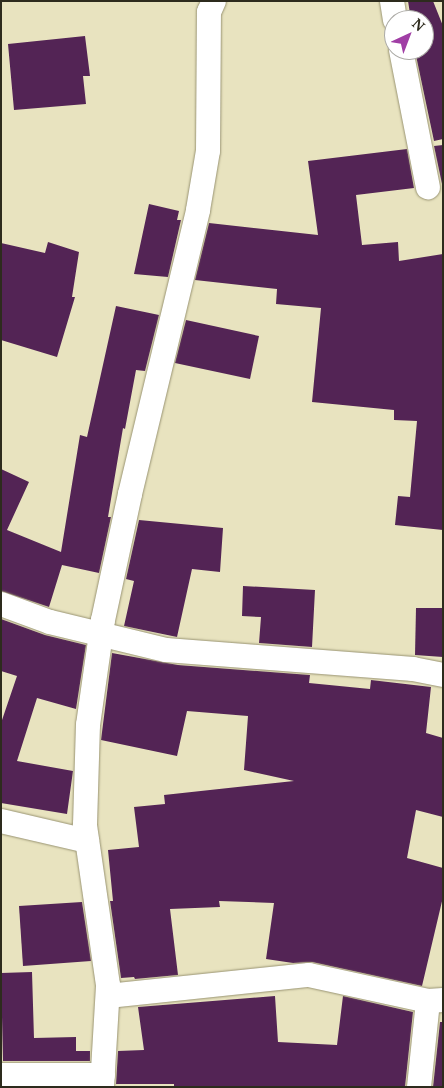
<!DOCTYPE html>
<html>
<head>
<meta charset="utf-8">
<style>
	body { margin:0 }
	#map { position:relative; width:444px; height:1088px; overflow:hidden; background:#e8e3bf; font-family:"Noto Serif",serif }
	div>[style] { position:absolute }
	.building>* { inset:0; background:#532455 }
	.roads { filter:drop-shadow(0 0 1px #999473) drop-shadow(0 0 1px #999473) }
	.minor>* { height:24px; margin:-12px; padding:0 12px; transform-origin:12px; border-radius:12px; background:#fff }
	span { translate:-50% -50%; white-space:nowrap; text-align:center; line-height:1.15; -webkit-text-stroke:5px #fff; paint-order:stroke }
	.frame { position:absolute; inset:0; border:2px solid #2d2b1d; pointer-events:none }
	.north { position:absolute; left:384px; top:10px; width:50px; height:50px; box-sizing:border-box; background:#fff; border:1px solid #abaaa5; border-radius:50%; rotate:43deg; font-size:14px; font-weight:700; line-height:20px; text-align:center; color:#2d2b1d }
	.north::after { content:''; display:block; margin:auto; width:18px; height:22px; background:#a03ea5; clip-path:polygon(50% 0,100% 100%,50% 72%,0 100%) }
</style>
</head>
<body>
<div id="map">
	<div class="building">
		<i style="clip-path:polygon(408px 1px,433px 1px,443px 26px,443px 139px,434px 141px,415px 51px,424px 50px,424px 20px,411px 20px)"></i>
		<i style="clip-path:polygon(85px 36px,90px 76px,83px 76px,86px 104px,14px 110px,8px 44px)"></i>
		<i style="clip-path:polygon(443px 145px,443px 184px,442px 184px,434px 146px)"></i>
		<i style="clip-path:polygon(407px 149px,414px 188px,356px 195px,362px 245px,398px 242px,399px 261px,443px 254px,443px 530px,395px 525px,398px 496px,410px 497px,417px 421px,394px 420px,394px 410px,312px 402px,321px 308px,276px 304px,277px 289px,195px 280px,209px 223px,318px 235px,308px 161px)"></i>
		<i style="clip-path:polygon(149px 204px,179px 211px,177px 220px,181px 220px,168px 277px,134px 274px)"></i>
		<i style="clip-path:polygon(48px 242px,79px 252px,72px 297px,75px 297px,57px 357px,1px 340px,1px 243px,45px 253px)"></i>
		<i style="clip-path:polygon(116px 306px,159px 315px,145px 371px,136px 370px,125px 429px,123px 428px,108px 517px,111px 517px,99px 573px,62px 565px,49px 607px,1px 591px,1px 469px,29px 482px,7px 530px,61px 552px,80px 435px,87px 437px)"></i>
		<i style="clip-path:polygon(186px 320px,259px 336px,250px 379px,175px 363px)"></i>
		<i style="clip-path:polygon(139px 520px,223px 528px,220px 572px,192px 569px,177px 637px,124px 626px,134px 581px,126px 579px)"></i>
		<i style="clip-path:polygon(243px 586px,315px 590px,312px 647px,259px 643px,261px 617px,242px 616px)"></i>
		<i style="clip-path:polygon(416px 608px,443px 608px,443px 657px,415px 655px)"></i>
		<i style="clip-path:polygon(1px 619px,45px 635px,86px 645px,76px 709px,37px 698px,17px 761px,73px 771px,67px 814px,1px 803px,1px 723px,17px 676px,1px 671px)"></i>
		<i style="clip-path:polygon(112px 653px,178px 665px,310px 675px,309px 683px,370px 689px,371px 680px,431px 687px,426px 733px,443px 738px,443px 817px,416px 810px,407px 858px,443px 868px,443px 897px,422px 986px,312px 962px,293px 963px,266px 959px,274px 903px,219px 901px,220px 907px,170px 909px,178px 975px,135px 979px,134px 977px,121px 978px,110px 901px,113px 901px,108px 850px,139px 847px,134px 807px,165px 804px,164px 795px,294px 781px,244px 770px,248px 716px,187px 711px,177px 756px,101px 740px)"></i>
		<i style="clip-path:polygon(82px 902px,91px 961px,23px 966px,19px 906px)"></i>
		<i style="clip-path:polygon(32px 972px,34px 1038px,76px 1037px,76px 1051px,90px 1051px,90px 1061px,3px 1061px,1px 973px)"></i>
		<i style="clip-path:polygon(275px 996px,278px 1042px,337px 1045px,343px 996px,413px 1012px,405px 1087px,174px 1087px,174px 1084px,116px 1084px,118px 1051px,144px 1050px,138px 1007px)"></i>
		<i style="clip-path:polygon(440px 1022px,443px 1022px,443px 1087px,433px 1087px)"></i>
	</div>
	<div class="roads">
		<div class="minor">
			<i style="left:392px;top:1px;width:19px;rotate:81deg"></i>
			<i style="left:401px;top:50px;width:140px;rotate:78.9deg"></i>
			<i style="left:1px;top:604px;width:52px;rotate:20.2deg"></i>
			<i style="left:50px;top:622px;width:119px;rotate:13.6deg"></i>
			<i style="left:166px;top:650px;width:248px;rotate:4.4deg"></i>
			<i style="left:413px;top:669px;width:31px;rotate:11deg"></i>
			<i style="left:1px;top:821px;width:88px;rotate:13.1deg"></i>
			<i style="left:108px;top:996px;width:202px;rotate:-6deg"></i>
			<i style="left:309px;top:975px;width:122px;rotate:12.3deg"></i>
			<i style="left:428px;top:1001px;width:15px;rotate:-4deg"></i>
			<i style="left:1px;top:1075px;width:102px"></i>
			<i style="left:102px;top:1087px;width:102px;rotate:-86.6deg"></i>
			<i style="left:108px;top:985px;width:162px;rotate:-98.2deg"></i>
			<i style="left:85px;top:825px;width:100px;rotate:-88.3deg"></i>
			<i style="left:88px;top:725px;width:106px;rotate:-81.9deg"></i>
			<i style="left:103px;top:620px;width:129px;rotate:-77.9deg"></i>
			<i style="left:130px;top:494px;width:292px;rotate:-76.5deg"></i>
			<i style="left:198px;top:210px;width:60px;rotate:-80.4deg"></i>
			<i style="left:208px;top:151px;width:139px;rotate:-89.6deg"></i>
			<i style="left:209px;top:12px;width:12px;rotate:-66deg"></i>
			<i style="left:419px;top:1087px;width:86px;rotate:-84deg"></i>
		</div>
	</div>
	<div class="frame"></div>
	<div class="north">N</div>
</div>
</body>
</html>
